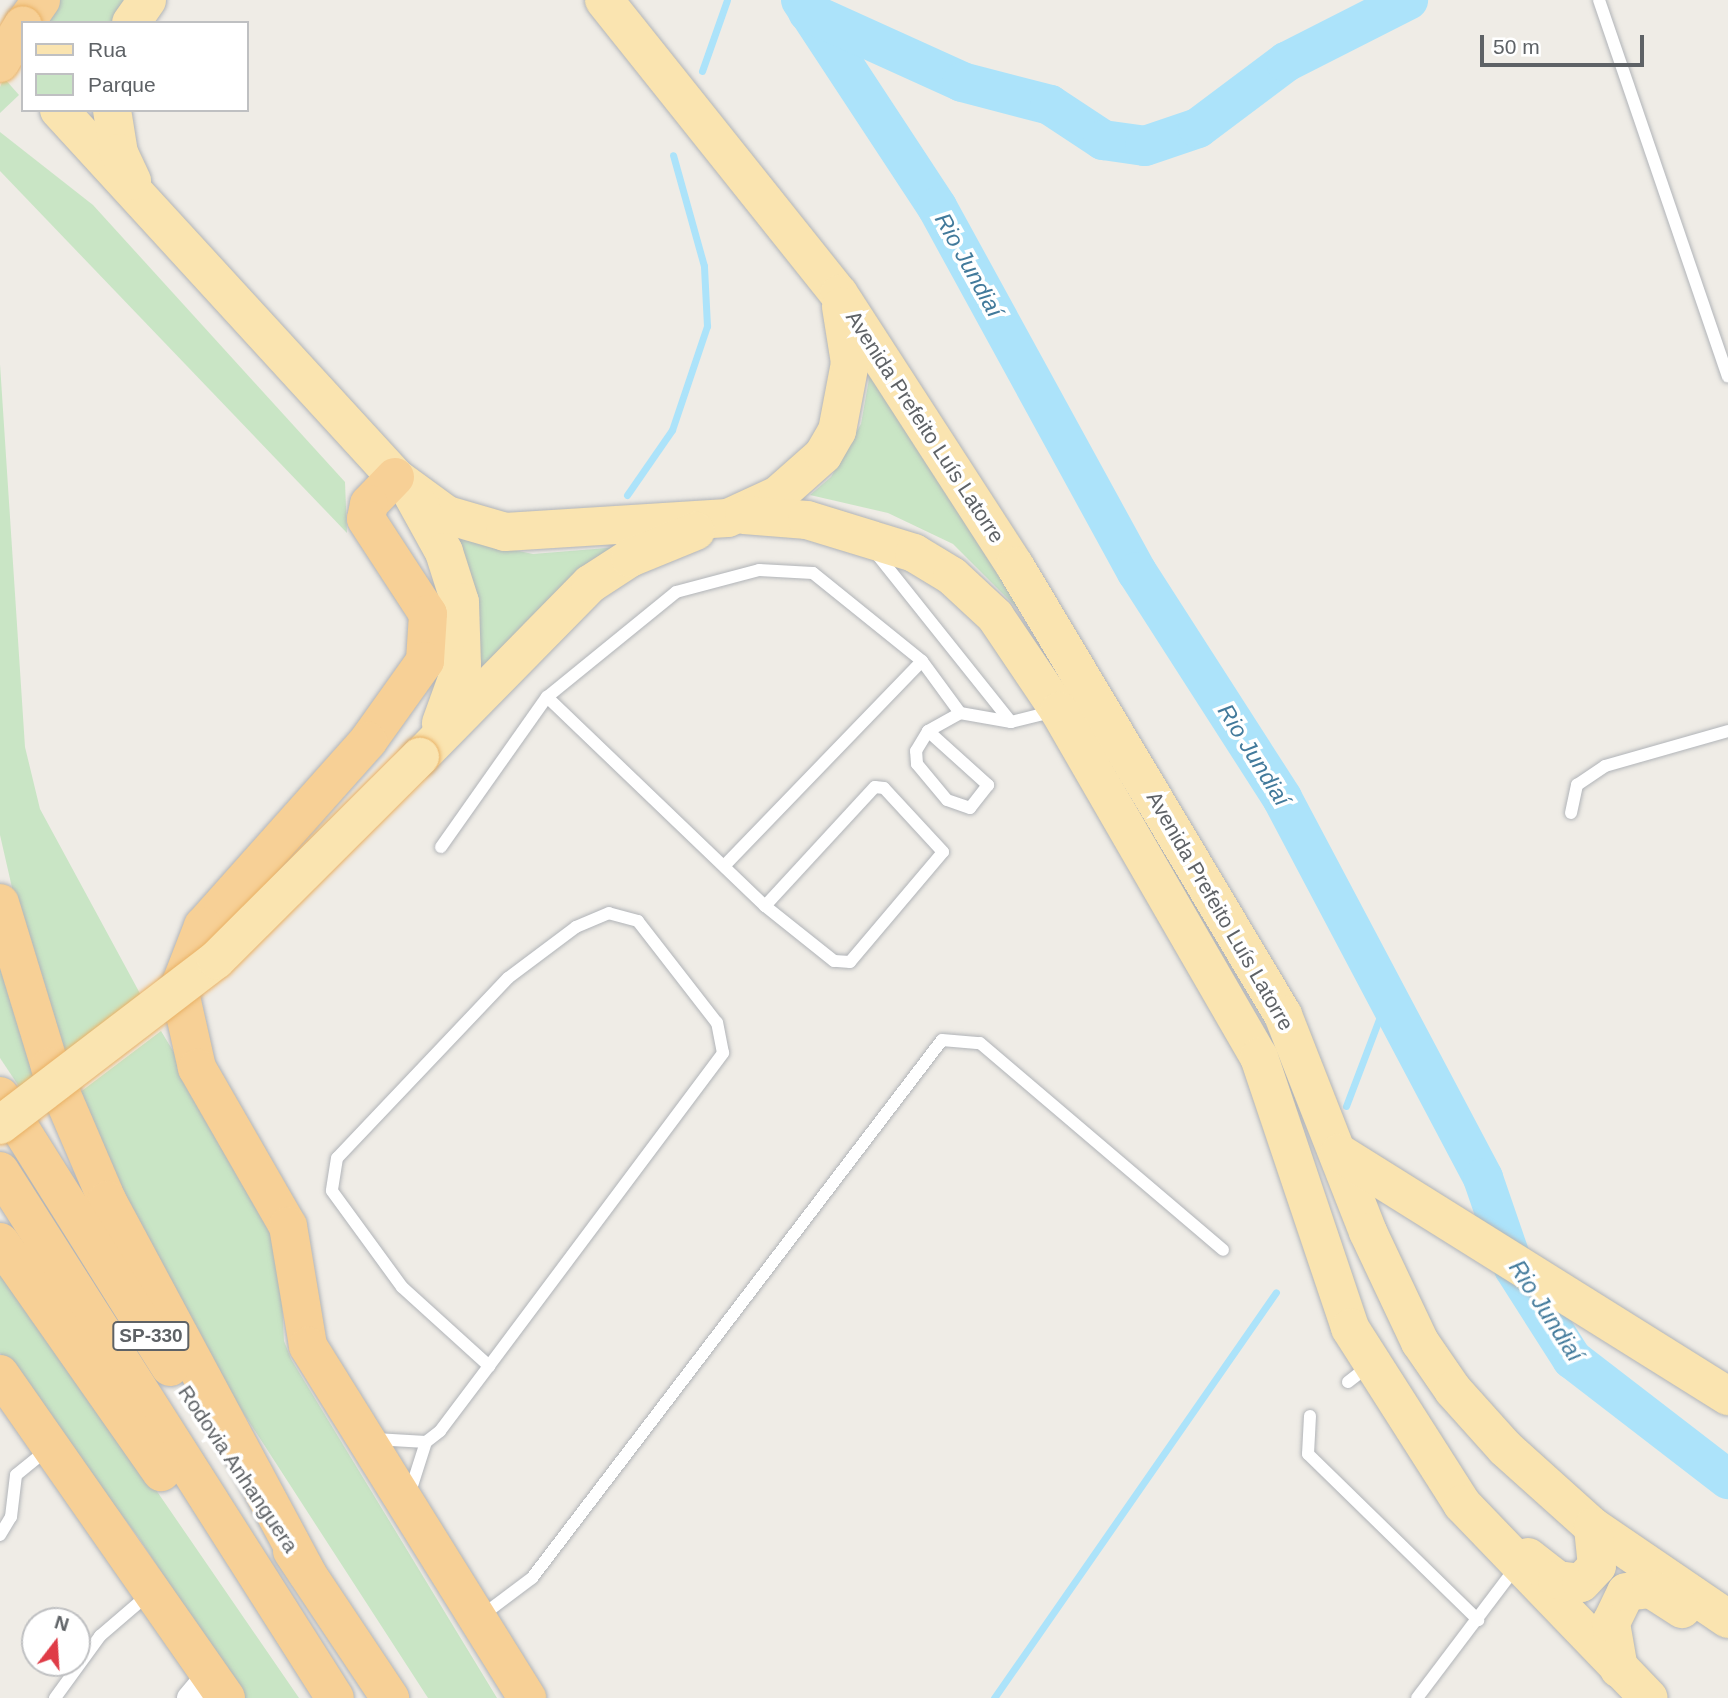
<!DOCTYPE html>
<html>
<head>
<meta charset="utf-8">
<style>
	body { margin:0 }
	#map { position:relative; width:1728px; height:1698px; overflow:hidden; background:#efece6; font-family:Arial,sans-serif }
	div>[style] { position:absolute }
	.green>* { inset:0; background:#c9e5c5 }
	.stream>* { height:7px; margin:-3.5px; padding:0 3.5px; transform-origin:3.5px; border-radius:3.5px; background:#ace3fa }
	.river>* { height:40px; margin:-20px; padding:0 20px; transform-origin:20px; border-radius:20px; background:#ace3fa }
	.roads { filter:drop-shadow(0 0 2px #b1b4b8) drop-shadow(0 0 2px #b1b4b8) }
	.lane>* { height:12px; margin:-6px; padding:0 6px; transform-origin:6px; border-radius:6px; background:#fff }
	.street>* { height:24px; margin:-12px; padding:0 12px; transform-origin:12px; border-radius:12px; background:#fff }
	.primary>* { height:38px; margin:-19px; padding:0 19px; transform-origin:19px; border-radius:19px; background:#fae4b0 }
	.highway>* { height:38px; margin:-19px; padding:0 19px; transform-origin:19px; border-radius:19px; background:#f7d096 }
	.bridges { filter:drop-shadow(0 0 2px #e9b165) drop-shadow(0 0 2px #e9b165) }
	.primary-bridge>* { height:38px; margin:-19px; padding:0 19px; transform-origin:19px; border-radius:19px; background:#fae4b0 }
	.highway-bridge>* { height:38px; margin:-19px; padding:0 19px; transform-origin:19px; border-radius:19px; background:#f7d096 }
	span { translate:-50% -50%; white-space:nowrap; text-align:center; line-height:1.15; -webkit-text-stroke:7px #fff; paint-order:stroke }
	.shield-label span { padding:2px 5px; background:#fff; border:2px solid; border-radius:5px; -webkit-text-stroke-width:0 }
	.shield-label { font-size:19px; color:#5e6266; font-weight:700 }
	.street-label { font-size:21px; color:#5e6266 }
	.water-label { font-size:23px; color:#427a9b; font-style:italic }
	.legend { position:absolute; left:21px; top:21px; width:228px; height:91px; box-sizing:border-box; background:#fff; border:2px solid #bfc0c2; margin:0; padding:9px 12px; list-style:none; font-size:21px; color:#5e6266 }
	.legend li { display:flex; align-items:center; gap:14px; height:35px }
	.legend b { width:35px; border:2px solid #bfc0c2 }
	.north { position:absolute; left:21px; top:1607px; width:70px; height:70px; box-sizing:border-box; background:#fff; border:2px solid #bfc0c2; border-radius:50%; rotate:17deg; font-size:19px; font-weight:700; line-height:28px; text-align:center; color:#5e6266 }
	.north::after { content:''; display:block; margin:auto; width:24px; height:32px; background:#df3c47; clip-path:polygon(50% 0,100% 100%,50% 72%,0 100%) }
	.scale { position:absolute; left:1480px; top:35px; width:164px; height:32px; box-sizing:border-box; border:4px solid #5e6266; border-top:0; padding-left:9px; font-size:21px; line-height:24px; white-space:nowrap; color:#5e6266; -webkit-text-stroke:5px #fff; paint-order:stroke }
</style>
</head>
<body>
<div id="map">
	<div class="green">
		<i style="clip-path:polygon(52px 0,130px 0,118px 23px,36px 23px)"></i>
		<i style="clip-path:polygon(4px 78px,19px 95px,0 113px,0 87px)"></i>
		<i style="clip-path:polygon(0 132px,93px 205px,345px 482px,347px 533px,0 171px)"></i>
		<i style="clip-path:polygon(872px 362px,1035px 626px,953px 544px,888px 513px,810px 495px,831px 477px,861px 424px)"></i>
		<i style="clip-path:polygon(0 364px,25px 747px,40px 809px,143px 999px,62px 1057px,21px 927px,0 835px)"></i>
		<i style="clip-path:polygon(455px 538px,533px 554px,619px 547px,465px 700px)"></i>
		<i style="clip-path:polygon(0 956px,38px 1074px,20px 1088px,0 1058px)"></i>
		<i style="clip-path:polygon(161px 1031px,264px 1201px,279px 1241px,284px 1341px,291px 1359px,497px 1698px,428px 1698px,235px 1400px,135px 1225px,79px 1093px)"></i>
		<i style="clip-path:polygon(0 1264px,88px 1391px,299px 1698px,244px 1698px,139px 1538px,0 1353px)"></i>
	</div>
	<div class="stream">
		<i style="left:702px;top:71px;width:75px;rotate:-70.6deg"></i>
		<i style="left:627px;top:495px;width:79px;rotate:-55.3deg"></i>
		<i style="left:672px;top:430px;width:110px;rotate:-71.4deg"></i>
		<i style="left:707px;top:326px;width:60px;rotate:-92.9deg"></i>
		<i style="left:704px;top:266px;width:115px;rotate:-105.6deg"></i>
		<i style="left:1346px;top:1106px;width:121px;rotate:-69.2deg"></i>
		<i style="left:994px;top:1698px;width:494px;rotate:-55.2deg"></i>
	</div>
	<div class="river">
		<i style="left:801px;top:0;width:248px;rotate:56.7deg"></i>
		<i style="left:937px;top:207px;width:416px;rotate:61.3deg"></i>
		<i style="left:1137px;top:572px;width:269px;rotate:57.3deg"></i>
		<i style="left:1282px;top:798px;width:430px;rotate:62.1deg"></i>
		<i style="left:1483px;top:1178px;width:95px;rotate:71deg"></i>
		<i style="left:1514px;top:1268px;width:108px;rotate:57.5deg"></i>
		<i style="left:1572px;top:1359px;width:197px;rotate:37.6deg"></i>
		<i style="left:808px;top:12px;width:169px;rotate:24.4deg"></i>
		<i style="left:962px;top:82px;width:91px;rotate:14.6deg"></i>
		<i style="left:1050px;top:105px;width:64px;rotate:33.4deg"></i>
		<i style="left:1103px;top:140px;width:42px;rotate:8.1deg"></i>
		<i style="left:1145px;top:146px;width:56px;rotate:-18.8deg"></i>
		<i style="left:1198px;top:128px;width:110px;rotate:-36.9deg"></i>
		<i style="left:1286px;top:62px;width:137px;rotate:-26.9deg"></i>
	</div>
	<div class="roads">
		<div class="lane">
			<i style="left:1599px;top:0;width:398px;rotate:71.1deg"></i>
			<i style="left:876px;top:553px;width:216px;rotate:51.4deg"></i>
			<i style="left:928px;top:731px;width:81px;rotate:42deg"></i>
			<i style="left:988px;top:785px;width:29px;rotate:128deg"></i>
			<i style="left:970px;top:808px;width:24px;rotate:-161deg"></i>
			<i style="left:947px;top:800px;width:47px;rotate:-129.8deg"></i>
			<i style="left:917px;top:764px;width:13px;rotate:-94deg"></i>
			<i style="left:916px;top:751px;width:23px;rotate:-59deg"></i>
			<i style="left:928px;top:731px;width:37px;rotate:-29deg"></i>
			<i style="left:1571px;top:813px;width:29px;rotate:-78deg"></i>
			<i style="left:1577px;top:785px;width:34px;rotate:-34deg"></i>
			<i style="left:1605px;top:766px;width:128px;rotate:-15.9deg"></i>
			<i style="left:441px;top:847px;width:184px;rotate:-54.8deg"></i>
			<i style="left:726px;top:864px;width:282px;rotate:-46deg"></i>
			<i style="left:765px;top:906px;width:162px;rotate:-47.3deg"></i>
			<i style="left:875px;top:787px;width:9px;rotate:6deg"></i>
			<i style="left:884px;top:788px;width:87px;rotate:47.3deg"></i>
			<i style="left:943px;top:852px;width:144px;rotate:130.2deg"></i>
			<i style="left:850px;top:962px;width:16px;rotate:-176deg"></i>
			<i style="left:834px;top:961px;width:88px;rotate:-141.4deg"></i>
			<i style="left:765px;top:906px;width:302px;rotate:-136.2deg"></i>
			<i style="left:547px;top:697px;width:166px;rotate:-39.1deg"></i>
			<i style="left:676px;top:592px;width:86px;rotate:-14.8deg"></i>
			<i style="left:759px;top:570px;width:54px;rotate:3.2deg"></i>
			<i style="left:813px;top:573px;width:140px;rotate:38.9deg"></i>
			<i style="left:922px;top:661px;width:64px;rotate:53.8deg"></i>
			<i style="left:960px;top:713px;width:52px;rotate:10deg"></i>
			<i style="left:1011px;top:722px;width:45px;rotate:-14deg"></i>
			<i style="left:1348px;top:1382px;width:28px;rotate:-38deg"></i>
			<i style="left:1310px;top:1416px;width:38px;rotate:93deg"></i>
			<i style="left:1308px;top:1454px;width:238px;rotate:44.3deg"></i>
			<i style="left:375px;top:1439px;width:51px;rotate:3.4deg"></i>
			<i style="left:410px;top:1492px;width:52px;rotate:-72.3deg"></i>
			<i style="left:426px;top:1442px;width:18px;rotate:-38deg"></i>
			<i style="left:440px;top:1431px;width:81px;rotate:-53deg"></i>
			<i style="left:489px;top:1366px;width:391px;rotate:-53.2deg"></i>
			<i style="left:723px;top:1053px;width:31px;rotate:-101deg"></i>
			<i style="left:717px;top:1023px;width:129px;rotate:-127.8deg"></i>
			<i style="left:638px;top:921px;width:30px;rotate:-165deg"></i>
			<i style="left:609px;top:913px;width:36px;rotate:157deg"></i>
			<i style="left:576px;top:927px;width:85px;rotate:143.1deg"></i>
			<i style="left:508px;top:978px;width:248px;rotate:133.5deg"></i>
			<i style="left:337px;top:1158px;width:33px;rotate:99deg"></i>
			<i style="left:332px;top:1191px;width:119px;rotate:53.9deg"></i>
			<i style="left:402px;top:1287px;width:118px;rotate:42.2deg"></i>
			<i style="left:0;top:1535px;width:21px;rotate:-59deg"></i>
			<i style="left:11px;top:1517px;width:42px;rotate:-83.2deg"></i>
			<i style="left:16px;top:1475px;width:41px;rotate:-39.1deg"></i>
			<i style="left:480px;top:1617px;width:65px;rotate:-36.9deg"></i>
			<i style="left:532px;top:1578px;width:676px;rotate:-52.69deg"></i>
			<i style="left:942px;top:1040px;width:38px;rotate:5deg"></i>
			<i style="left:980px;top:1043px;width:319px;rotate:40.4deg"></i>
			<i style="left:55px;top:1698px;width:77px;rotate:-54deg"></i>
			<i style="left:100px;top:1636px;width:66px;rotate:-40.7deg"></i>
			<i style="left:1417px;top:1698px;width:164px;rotate:-52.9deg"></i>
		</div>
		<div class="street">
			<i style="left:189px;top:1698px;width:33px;rotate:-50deg"></i>
		</div>
		<div class="primary">
			<i style="left:604px;top:0;width:376px;rotate:51.4deg"></i>
			<i style="left:839px;top:294px;width:324px;rotate:57.1deg"></i>
			<i style="left:1015px;top:566px;width:523px;rotate:59.17deg"></i>
			<i style="left:1283px;top:1015px;width:233px;rotate:68.6deg"></i>
			<i style="left:1368px;top:1232px;width:122px;rotate:64.7deg"></i>
			<i style="left:1420px;top:1342px;width:58px;rotate:55.5deg"></i>
			<i style="left:1453px;top:1390px;width:78px;rotate:48.1deg"></i>
			<i style="left:1505px;top:1448px;width:118px;rotate:41.9deg"></i>
			<i style="left:1593px;top:1527px;width:163px;rotate:34.3deg"></i>
			<i style="left:131px;top:23px;width:28px;rotate:-55deg"></i>
			<i style="left:59px;top:110px;width:498px;rotate:47.5deg"></i>
			<i style="left:395px;top:477px;width:64px;rotate:36.2deg"></i>
			<i style="left:447px;top:515px;width:60px;rotate:16.3deg"></i>
			<i style="left:505px;top:532px;width:223px;rotate:-3.6deg"></i>
			<i style="left:728px;top:518px;width:55px;rotate:-24.7deg"></i>
			<i style="left:778px;top:495px;width:60px;rotate:-41.6deg"></i>
			<i style="left:823px;top:455px;width:28px;rotate:-60deg"></i>
			<i style="left:837px;top:431px;width:69px;rotate:-79.2deg"></i>
			<i style="left:850px;top:363px;width:57px;rotate:-99.1deg"></i>
			<i style="left:112px;top:110px;width:44px;rotate:80.8deg"></i>
			<i style="left:119px;top:153px;width:31px;rotate:65deg"></i>
			<i style="left:412px;top:494px;width:66px;rotate:61.1deg"></i>
			<i style="left:444px;top:552px;width:52px;rotate:72.3deg"></i>
			<i style="left:460px;top:602px;width:63px;rotate:88.2deg"></i>
			<i style="left:462px;top:665px;width:62px;rotate:109.9deg"></i>
			<i style="left:744px;top:515px;width:63px;rotate:4.5deg"></i>
			<i style="left:807px;top:520px;width:112px;rotate:17.1deg"></i>
			<i style="left:914px;top:553px;width:44px;rotate:31.2deg"></i>
			<i style="left:952px;top:576px;width:59px;rotate:42.9deg"></i>
			<i style="left:995px;top:616px;width:115px;rotate:56deg"></i>
			<i style="left:1059px;top:711px;width:400px;rotate:60deg"></i>
			<i style="left:1259px;top:1057px;width:286px;rotate:71.4deg"></i>
			<i style="left:1350px;top:1328px;width:209px;rotate:57.5deg"></i>
			<i style="left:1462px;top:1504px;width:269px;rotate:46.1deg"></i>
			<i style="left:420px;top:757px;width:243px;rotate:-45.5deg"></i>
			<i style="left:590px;top:584px;width:48px;rotate:-33deg"></i>
			<i style="left:630px;top:558px;width:71px;rotate:-22.2deg"></i>
			<i style="left:1339px;top:1153px;width:459px;rotate:32deg"></i>
			<i style="left:1528px;top:1557px;width:37px;rotate:38deg"></i>
			<i style="left:1557px;top:1580px;width:24px;rotate:7deg"></i>
			<i style="left:1581px;top:1583px;width:23px;rotate:-47deg"></i>
			<i style="left:1597px;top:1566px;width:39px;rotate:-96deg"></i>
			<i style="left:1619px;top:1669px;width:47px;rotate:-99.9deg"></i>
			<i style="left:1611px;top:1623px;width:34px;rotate:-64deg"></i>
			<i style="left:1626px;top:1592px;width:25px;rotate:-7deg"></i>
			<i style="left:1651px;top:1589px;width:37px;rotate:33deg"></i>
		</div>
		<div class="highway">
			<i style="left:25px;top:23px;width:28px;rotate:-55deg"></i>
			<i style="left:395px;top:477px;width:37px;rotate:134deg"></i>
			<i style="left:369px;top:504px;width:15px;rotate:101deg"></i>
			<i style="left:366px;top:519px;width:113px;rotate:56.9deg"></i>
			<i style="left:428px;top:614px;width:47px;rotate:93.7deg"></i>
			<i style="left:425px;top:661px;width:98px;rotate:125.5deg"></i>
			<i style="left:368px;top:741px;width:248px;rotate:131.7deg"></i>
			<i style="left:203px;top:926px;width:66px;rotate:111.2deg"></i>
			<i style="left:179px;top:988px;width:82px;rotate:77.3deg"></i>
			<i style="left:197px;top:1068px;width:182px;rotate:60.1deg"></i>
			<i style="left:288px;top:1226px;width:122px;rotate:80.5deg"></i>
			<i style="left:308px;top:1346px;width:415px;rotate:58.1deg"></i>
			<i style="left:0;top:903px;width:171px;rotate:73deg"></i>
			<i style="left:50px;top:1067px;width:145px;rotate:66.8deg"></i>
			<i style="left:107px;top:1200px;width:423px;rotate:61.8deg"></i>
			<i style="left:0;top:1096px;width:320px;rotate:57.9deg"></i>
			<i style="left:0;top:1171px;width:624px;rotate:57.56deg"></i>
			<i style="left:0;top:1242px;width:281px;rotate:55deg"></i>
			<i style="left:0;top:1374px;width:395px;rotate:55.1deg"></i>
			<i style="left:292px;top:1551px;width:177px;rotate:56.3deg"></i>
		</div>
	</div>
	<div class="bridges">
		<div class="primary-bridge">
			<i style="left:0;top:1125px;width:272px;rotate:-37.4deg"></i>
			<i style="left:216px;top:960px;width:288px;rotate:-44.9deg"></i>
		</div>
		<div class="highway-bridge">
			<i style="left:0;top:63px;width:44px;rotate:-58.8deg"></i>
		</div>
	</div>
	<div class="shield-label">
		<span style="left:151px;top:1336px">SP-330</span>
	</div>
	<div class="street-label">
		<span style="left:925px;top:427px;rotate:57deg">Avenida Prefeito Luís Latorre</span>
		<span style="left:1220px;top:911px;rotate:60deg">Avenida Prefeito Luís Latorre</span>
		<span style="left:238px;top:1469px;rotate:56deg">Rodovia Anhanguera</span>
	</div>
	<div class="water-label">
		<span style="left:969px;top:265px;rotate:61deg">Rio Jundiaí</span>
		<span style="left:1254px;top:755px;rotate:58deg">Rio Jundiaí</span>
		<span style="left:1546px;top:1311px;rotate:57deg">Rio Jundiaí</span>
	</div>
	<ul class="legend">
	<li><b style="height:9px;background:#fae4b0"></b>Rua</li>
	<li><b style="height:19px;background:#c9e5c5"></b>Parque</li>
	</ul>
	<div class="north">N</div>
	<div class="scale">50 m</div>
</div>
</body>
</html>
